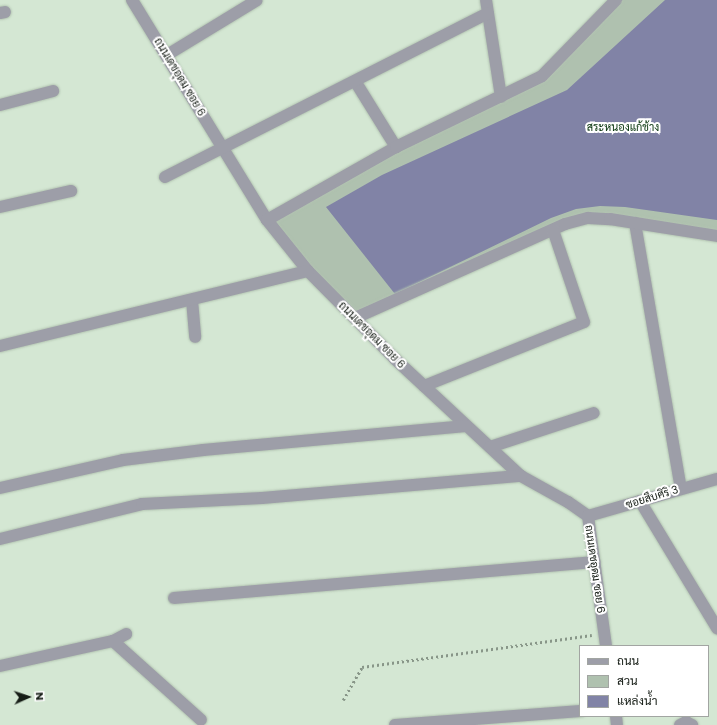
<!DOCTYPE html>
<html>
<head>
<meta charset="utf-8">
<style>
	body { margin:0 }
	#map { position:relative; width:717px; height:725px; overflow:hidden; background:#d4e7d3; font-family:Poppins,Sarabun,sans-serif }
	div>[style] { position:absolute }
	.green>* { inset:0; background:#afc1af }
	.water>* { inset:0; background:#8183a6 }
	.path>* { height:2.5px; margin-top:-1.25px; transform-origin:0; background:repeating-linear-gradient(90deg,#889688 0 2px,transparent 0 5px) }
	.roads { filter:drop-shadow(0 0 1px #b2c3b1) drop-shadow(0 0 1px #b2c3b1) }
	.minor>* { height:12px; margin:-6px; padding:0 6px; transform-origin:6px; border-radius:6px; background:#9d9ea8 }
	span { translate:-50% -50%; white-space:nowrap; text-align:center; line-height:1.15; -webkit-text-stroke:4px #fff; paint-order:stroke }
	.street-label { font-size:11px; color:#161d16 }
	.park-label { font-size:11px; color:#07340b }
	.legend { position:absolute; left:579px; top:645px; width:130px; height:72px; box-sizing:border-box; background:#fff; border:1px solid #a2a5a2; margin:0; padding:5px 7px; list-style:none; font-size:12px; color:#161d16 }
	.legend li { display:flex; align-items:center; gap:8px; height:20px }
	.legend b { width:20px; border:1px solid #a2a5a2 }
	.north { position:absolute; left:8px; top:677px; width:40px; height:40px; -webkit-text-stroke:3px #fff; paint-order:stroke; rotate:87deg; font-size:11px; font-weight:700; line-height:16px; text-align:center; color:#161d16 }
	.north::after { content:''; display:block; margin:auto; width:14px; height:18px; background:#161d16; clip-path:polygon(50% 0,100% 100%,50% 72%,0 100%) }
</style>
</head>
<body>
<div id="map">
	<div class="green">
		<i style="clip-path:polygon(616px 0,717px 0,717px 236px,621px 221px,565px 224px,355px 318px,267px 220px,542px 76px)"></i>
	</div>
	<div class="water">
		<i style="clip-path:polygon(665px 0,717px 0,717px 220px,625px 207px,600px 206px,576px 209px,551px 218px,395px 294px,326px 207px,382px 175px,567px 90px)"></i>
	</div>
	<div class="path">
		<i style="left:343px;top:700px;width:38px;rotate:-60deg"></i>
		<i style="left:362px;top:667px;width:232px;rotate:-7.9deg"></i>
	</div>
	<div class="roads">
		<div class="minor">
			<i style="left:132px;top:0;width:258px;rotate:58.5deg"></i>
			<i style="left:267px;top:220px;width:65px;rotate:51.2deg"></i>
			<i style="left:308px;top:271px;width:124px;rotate:45.3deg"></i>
			<i style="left:395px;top:359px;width:172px;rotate:42.9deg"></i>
			<i style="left:521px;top:476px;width:54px;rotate:29deg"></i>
			<i style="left:568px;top:502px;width:24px;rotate:35deg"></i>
			<i style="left:588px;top:516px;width:131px;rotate:82.1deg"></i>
			<i style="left:486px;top:0;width:98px;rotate:81.2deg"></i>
			<i style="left:0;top:13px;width:5px;rotate:-11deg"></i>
			<i style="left:167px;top:55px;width:105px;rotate:-31.4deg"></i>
			<i style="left:355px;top:81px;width:78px;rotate:58.2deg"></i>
			<i style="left:0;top:105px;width:55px;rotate:-14.8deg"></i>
			<i style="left:165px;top:177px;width:362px;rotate:-26.9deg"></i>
			<i style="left:0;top:207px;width:73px;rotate:-12.7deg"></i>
			<i style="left:267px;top:220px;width:148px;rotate:-29.5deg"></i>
			<i style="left:396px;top:147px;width:162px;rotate:-25.9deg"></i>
			<i style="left:542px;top:76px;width:106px;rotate:-45.8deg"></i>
			<i style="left:635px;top:223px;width:269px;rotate:80.2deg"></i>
			<i style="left:192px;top:300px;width:37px;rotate:85deg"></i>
			<i style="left:355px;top:318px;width:230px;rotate:-24.1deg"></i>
			<i style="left:565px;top:224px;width:24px;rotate:-15deg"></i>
			<i style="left:588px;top:218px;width:22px;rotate:3deg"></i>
			<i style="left:610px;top:219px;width:108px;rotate:9deg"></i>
			<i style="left:0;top:346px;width:317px;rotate:-13.7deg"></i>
			<i style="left:424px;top:386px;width:172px;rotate:-21.8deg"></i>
			<i style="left:584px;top:322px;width:97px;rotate:-108.6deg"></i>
			<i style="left:490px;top:447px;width:109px;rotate:-18.1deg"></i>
			<i style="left:0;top:488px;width:126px;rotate:-12.8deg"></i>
			<i style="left:123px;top:460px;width:81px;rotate:-7.1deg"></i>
			<i style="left:203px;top:450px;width:264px;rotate:-5.2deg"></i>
			<i style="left:640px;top:501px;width:149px;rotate:58.8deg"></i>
			<i style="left:588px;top:516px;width:134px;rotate:-16deg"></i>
			<i style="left:0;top:539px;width:146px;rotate:-13.8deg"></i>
			<i style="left:142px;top:504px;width:120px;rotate:-2.9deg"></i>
			<i style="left:262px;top:498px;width:260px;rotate:-4.9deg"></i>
			<i style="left:174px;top:598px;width:422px;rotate:-4.9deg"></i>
			<i style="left:113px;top:641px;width:15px;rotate:-28deg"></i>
			<i style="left:0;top:666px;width:116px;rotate:-12.5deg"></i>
			<i style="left:113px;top:641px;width:118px;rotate:41.9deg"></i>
			<i style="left:616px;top:716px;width:9px;rotate:84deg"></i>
			<i style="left:395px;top:725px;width:186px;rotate:-4.3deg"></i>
			<i style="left:680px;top:725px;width:7px;rotate:-27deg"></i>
			<i style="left:686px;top:722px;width:7px;rotate:27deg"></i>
		</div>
	</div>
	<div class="street-label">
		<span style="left:180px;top:77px;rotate:59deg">ถนนเดชอุดม ซอย 6</span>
		<span style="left:372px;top:335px;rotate:45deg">ถนนเดชอุดม ซอย 6</span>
		<span style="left:652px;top:497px;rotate:-17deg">ซอยสืบศิริ 3</span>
		<span style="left:595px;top:569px;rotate:82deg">ถนนเดชอุดม ซอย 6</span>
	</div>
	<div class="park-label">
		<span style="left:623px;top:127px">สระหนองแก้ช้าง</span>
	</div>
	<ul class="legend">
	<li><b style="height:5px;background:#9d9ea8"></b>ถนน</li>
	<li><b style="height:11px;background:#afc1af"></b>สวน</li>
	<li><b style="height:11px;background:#8183a6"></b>แหล่งน้ำ</li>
	</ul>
	<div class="north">N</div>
</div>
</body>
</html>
